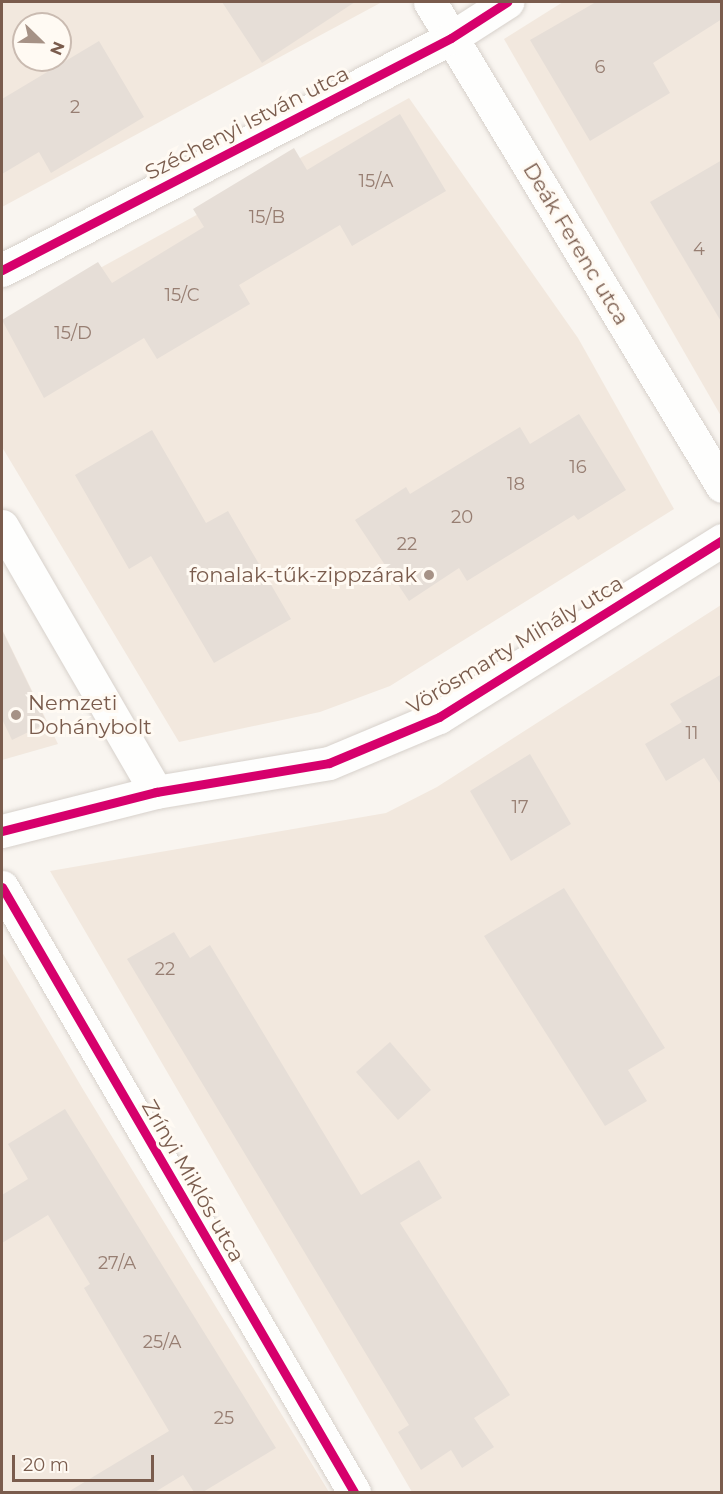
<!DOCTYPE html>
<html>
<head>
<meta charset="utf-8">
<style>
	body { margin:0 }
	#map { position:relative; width:723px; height:1494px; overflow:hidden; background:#f9f5f0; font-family:Montserrat,sans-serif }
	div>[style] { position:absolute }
	.residential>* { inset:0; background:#f2e8de }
	.building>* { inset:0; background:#e6ded7 }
	.roads { filter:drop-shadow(0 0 2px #d7d1cb) drop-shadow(0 0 2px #d7d1cb) }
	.minor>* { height:33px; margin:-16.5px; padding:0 16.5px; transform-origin:16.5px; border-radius:16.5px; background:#fefefd }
	.cycleway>* { height:9px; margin:-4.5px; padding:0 4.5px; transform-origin:4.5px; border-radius:4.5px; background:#d6006c }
	.dots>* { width:16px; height:16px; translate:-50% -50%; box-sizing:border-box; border:3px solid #fffaf3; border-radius:50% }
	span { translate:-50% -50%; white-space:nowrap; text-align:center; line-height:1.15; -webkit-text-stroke:6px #fffaf3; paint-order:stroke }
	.number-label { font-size:18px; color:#977e72 }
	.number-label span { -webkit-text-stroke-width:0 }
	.street-label { font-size:21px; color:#7a5c4d }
	.poi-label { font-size:21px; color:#7a5c4d }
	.right { translate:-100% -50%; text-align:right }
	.left { translate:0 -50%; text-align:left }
	.frame { position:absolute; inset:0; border:3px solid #7a5c4d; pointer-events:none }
	.north { position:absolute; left:12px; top:12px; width:60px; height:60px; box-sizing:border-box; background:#fffaf3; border:2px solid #cabbb1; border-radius:50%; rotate:113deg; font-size:16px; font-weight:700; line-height:24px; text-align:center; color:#7a5c4d }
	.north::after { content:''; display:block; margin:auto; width:21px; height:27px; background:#a69286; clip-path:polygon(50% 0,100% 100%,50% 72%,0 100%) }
	.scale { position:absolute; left:12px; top:1455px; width:142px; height:27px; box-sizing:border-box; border:3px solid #7a5c4d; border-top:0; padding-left:8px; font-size:18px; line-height:21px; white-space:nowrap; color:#7a5c4d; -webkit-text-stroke:4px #fffaf3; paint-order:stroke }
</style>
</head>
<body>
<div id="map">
	<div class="residential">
		<i style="clip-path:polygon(evenodd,2px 2px,382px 2px,2px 207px,2px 2px,24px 24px,60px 24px,60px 60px,24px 60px,24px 24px)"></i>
		<i style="clip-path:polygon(563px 2px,721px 2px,721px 416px,504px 39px)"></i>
		<i style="clip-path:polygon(409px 98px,578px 338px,674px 509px,390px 686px,320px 712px,179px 742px,2px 447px,2px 322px)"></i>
		<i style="clip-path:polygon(721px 605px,721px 1492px,412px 1492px,50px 871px,386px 813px,437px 787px)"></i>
		<i style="clip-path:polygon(2px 629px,58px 744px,2px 760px)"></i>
		<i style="clip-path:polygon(2px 952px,84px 1091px,329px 1492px,2px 1492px)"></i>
	</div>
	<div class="building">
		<i style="clip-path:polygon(222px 2px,355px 2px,262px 63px)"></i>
		<i style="clip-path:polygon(596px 2px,722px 2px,722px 19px,653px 63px,670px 93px,590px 141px,530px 40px)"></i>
		<i style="clip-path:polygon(99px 41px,144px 117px,51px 173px,39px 152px,2px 174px,2px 99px)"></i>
		<i style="clip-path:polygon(400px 114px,446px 191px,352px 246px,340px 225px,239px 285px,250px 304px,157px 359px,144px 338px,44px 398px,2px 320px,98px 262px,112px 283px,204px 227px,193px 209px,294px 148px,307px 170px)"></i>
		<i style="clip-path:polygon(722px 160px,722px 323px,650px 202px)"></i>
		<i style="clip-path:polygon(579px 414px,626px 490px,578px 520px,574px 515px,467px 581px,459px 568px,409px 601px,355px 520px,406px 487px,410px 494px,520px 427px,530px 444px)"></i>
		<i style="clip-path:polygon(152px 430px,206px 523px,228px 511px,291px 619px,214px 663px,151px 556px,129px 569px,75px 475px)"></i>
		<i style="clip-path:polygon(2px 630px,47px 723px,12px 740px,2px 719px)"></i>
		<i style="clip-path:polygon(722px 674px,722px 786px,704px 758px,666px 781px,645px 744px,682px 722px,670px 704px)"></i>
		<i style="clip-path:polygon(530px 754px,571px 824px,511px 861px,470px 791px)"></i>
		<i style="clip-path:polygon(564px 888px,665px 1048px,628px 1070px,647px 1101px,605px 1126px,484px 936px)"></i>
		<i style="clip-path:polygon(174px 932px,190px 958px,210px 945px,361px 1195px,419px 1160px,442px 1198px,400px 1223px,510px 1395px,474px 1418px,494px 1447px,462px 1468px,451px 1450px,421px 1470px,398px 1432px,409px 1425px,127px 959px)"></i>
		<i style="clip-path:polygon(390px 1042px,431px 1090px,398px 1120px,356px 1072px)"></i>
		<i style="clip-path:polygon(65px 1109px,276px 1448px,203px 1492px,194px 1492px,183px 1475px,155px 1492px,68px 1492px,169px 1431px,84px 1288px,90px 1284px,48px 1215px,2px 1243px,2px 1195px,28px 1179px,8px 1144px)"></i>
	</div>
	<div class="roads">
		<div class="minor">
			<i style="left:430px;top:2px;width:565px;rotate:58.9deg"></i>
			<i style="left:2px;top:270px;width:505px;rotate:-27.33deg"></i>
			<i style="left:451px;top:38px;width:67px;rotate:-32.7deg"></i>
			<i style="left:2px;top:526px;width:307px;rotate:59.9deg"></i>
			<i style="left:2px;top:831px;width:159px;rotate:-14.2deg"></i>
			<i style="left:156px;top:792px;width:175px;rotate:-9.5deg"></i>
			<i style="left:329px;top:763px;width:119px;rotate:-22.7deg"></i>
			<i style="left:439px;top:717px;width:334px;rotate:-32deg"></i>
			<i style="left:2px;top:887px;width:700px;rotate:59.81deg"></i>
		</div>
	</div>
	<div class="cycleway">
		<i style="left:2px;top:270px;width:505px;rotate:-27.33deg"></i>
		<i style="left:451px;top:38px;width:67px;rotate:-32.7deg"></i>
		<i style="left:2px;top:831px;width:159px;rotate:-14.2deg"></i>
		<i style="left:156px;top:792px;width:175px;rotate:-9.5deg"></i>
		<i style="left:329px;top:763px;width:119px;rotate:-22.7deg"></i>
		<i style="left:439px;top:717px;width:334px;rotate:-32deg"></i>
		<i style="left:2px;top:887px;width:700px;rotate:59.81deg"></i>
	</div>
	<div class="dots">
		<i style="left:429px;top:575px;background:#a69286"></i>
		<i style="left:16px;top:715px;background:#a69286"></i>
	</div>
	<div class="number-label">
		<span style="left:600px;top:67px">6</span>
		<span style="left:75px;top:107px">2</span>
		<span style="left:376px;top:181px">15/A</span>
		<span style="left:267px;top:217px">15/B</span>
		<span style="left:699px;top:249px">4</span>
		<span style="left:182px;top:295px">15/C</span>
		<span style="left:73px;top:333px">15/D</span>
		<span style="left:578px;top:467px">16</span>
		<span style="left:516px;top:484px">18</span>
		<span style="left:462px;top:517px">20</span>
		<span style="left:407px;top:544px">22</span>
		<span style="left:692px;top:733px">11</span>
		<span style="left:520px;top:807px">17</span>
		<span style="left:165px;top:969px">22</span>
		<span style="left:117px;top:1263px">27/A</span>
		<span style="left:162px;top:1342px">25/A</span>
		<span style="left:224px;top:1418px">25</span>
	</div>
	<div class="street-label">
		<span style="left:247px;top:123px;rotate:-27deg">Széchenyi István utca</span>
		<span style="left:576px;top:244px;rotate:59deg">Deák Ferenc utca</span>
		<span style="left:515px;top:645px;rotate:-31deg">Vörösmarty Mihály utca</span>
		<span style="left:193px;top:1181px;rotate:60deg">Zrínyi Miklós utca</span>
	</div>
	<div class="poi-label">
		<span class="right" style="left:417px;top:575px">fonalak-tűk-zippzárak</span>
		<span class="left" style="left:28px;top:715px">Nemzeti<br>Dohánybolt</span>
	</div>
	<div class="frame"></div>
	<div class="north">N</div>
	<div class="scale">20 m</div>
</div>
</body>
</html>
